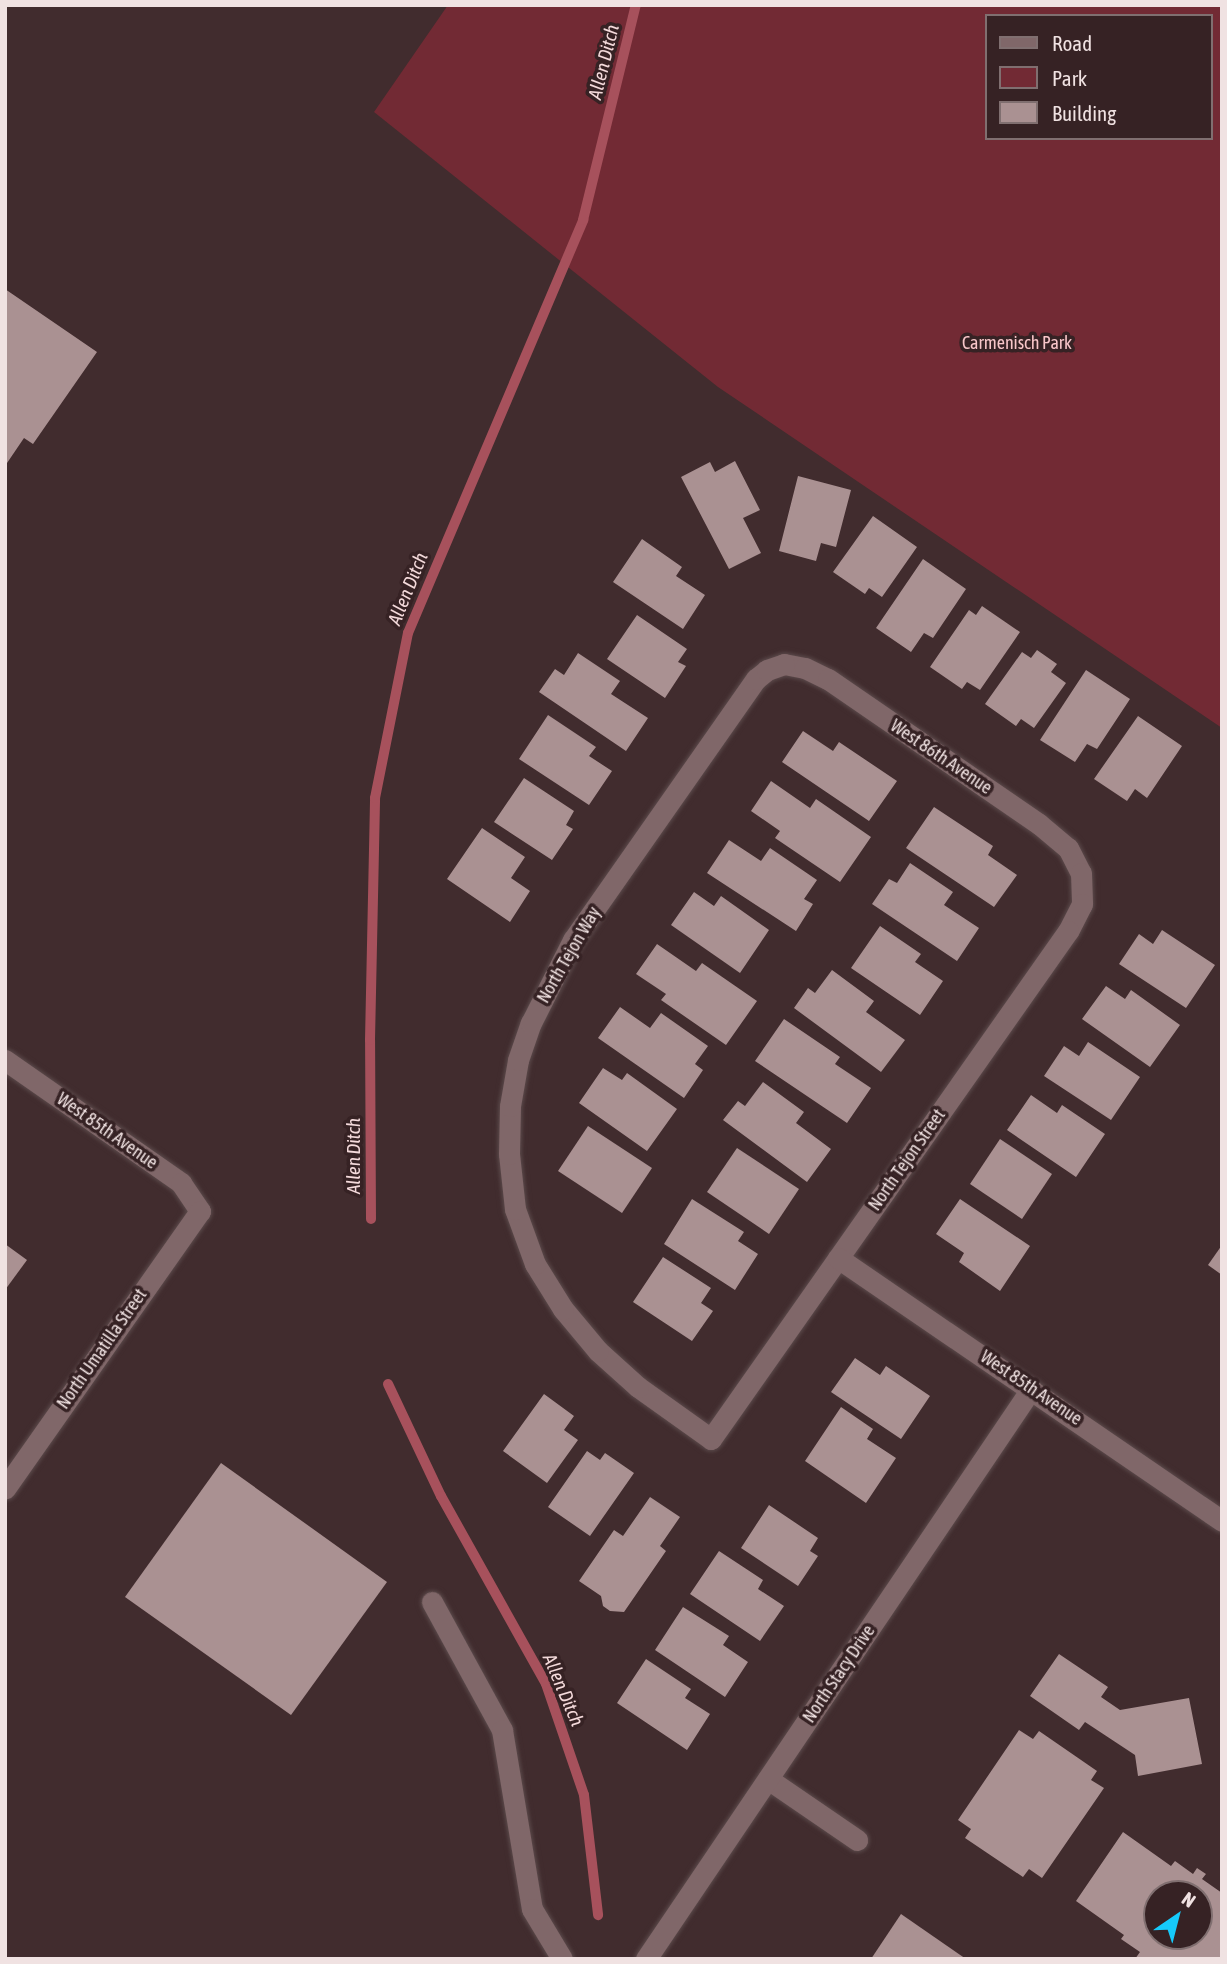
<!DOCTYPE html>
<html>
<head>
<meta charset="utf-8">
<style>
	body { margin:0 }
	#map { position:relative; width:1227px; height:1964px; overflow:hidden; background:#412c2e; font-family:"Asap Condensed",sans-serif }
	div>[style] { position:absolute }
	.green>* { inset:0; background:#722a34 }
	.stream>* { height:10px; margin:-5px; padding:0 5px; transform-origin:5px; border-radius:5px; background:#a7515c }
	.building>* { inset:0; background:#aa9192 }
	.roads { filter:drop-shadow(0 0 2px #5b4a4b) drop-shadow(0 0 2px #5b4a4b) }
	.minor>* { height:21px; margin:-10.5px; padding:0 10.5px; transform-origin:10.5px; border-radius:10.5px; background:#806769 }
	span { translate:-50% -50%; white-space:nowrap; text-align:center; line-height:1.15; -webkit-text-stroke:7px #362224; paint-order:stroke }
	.park-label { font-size:18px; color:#f8c6c9 }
	.street-label { font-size:18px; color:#f0e2e2 }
	.water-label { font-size:19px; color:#f4dadb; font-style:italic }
	.frame { position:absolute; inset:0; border:7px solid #f0e2e2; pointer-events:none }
	.legend { position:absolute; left:985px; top:14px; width:228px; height:126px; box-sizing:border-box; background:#362224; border:2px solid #806f70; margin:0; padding:9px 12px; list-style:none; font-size:21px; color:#f0e2e2 }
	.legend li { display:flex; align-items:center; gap:14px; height:35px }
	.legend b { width:35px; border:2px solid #806f70 }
	.north { position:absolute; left:1143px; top:1880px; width:70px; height:70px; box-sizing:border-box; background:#362224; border:2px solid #806f70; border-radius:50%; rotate:35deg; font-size:19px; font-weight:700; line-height:28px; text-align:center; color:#f0e2e2 }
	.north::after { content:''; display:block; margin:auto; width:24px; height:32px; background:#16cafb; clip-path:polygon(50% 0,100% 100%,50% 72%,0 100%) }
</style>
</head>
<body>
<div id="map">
	<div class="green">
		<i style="clip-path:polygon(evenodd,448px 5px,1222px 5px,1222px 728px,718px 387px,374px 112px,448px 5px,987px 16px,1211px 16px,1211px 138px,987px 138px,987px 16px)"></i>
	</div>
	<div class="stream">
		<i style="left:371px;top:1219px;width:179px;rotate:-90.3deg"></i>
		<i style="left:370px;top:1040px;width:242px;rotate:-88.8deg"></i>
		<i style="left:375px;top:798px;width:168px;rotate:-78.7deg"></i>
		<i style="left:408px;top:633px;width:449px;rotate:-67deg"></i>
		<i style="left:583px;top:220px;width:221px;rotate:-76.2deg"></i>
		<i style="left:388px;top:1384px;width:124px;rotate:64.7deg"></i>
		<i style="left:441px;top:1496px;width:215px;rotate:60.8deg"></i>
		<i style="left:546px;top:1684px;width:117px;rotate:71.1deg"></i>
		<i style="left:584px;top:1795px;width:121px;rotate:83.3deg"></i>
	</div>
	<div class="building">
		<i style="clip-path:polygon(5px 289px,97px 352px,33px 444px,24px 438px,5px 466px)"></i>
		<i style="clip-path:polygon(735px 461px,760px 510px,743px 518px,761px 553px,729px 569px,681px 477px,710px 462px,715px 472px)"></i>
		<i style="clip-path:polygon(798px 476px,851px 490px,836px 547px,821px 543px,816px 561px,779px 551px)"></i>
		<i style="clip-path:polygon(873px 516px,917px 547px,882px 597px,869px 588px,865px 594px,833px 572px)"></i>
		<i style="clip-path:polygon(642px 539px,682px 567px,676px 576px,705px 595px,683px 629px,613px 582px)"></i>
		<i style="clip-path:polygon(923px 559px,966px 589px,933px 638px,924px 633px,911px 652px,876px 628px)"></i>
		<i style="clip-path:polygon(982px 606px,1020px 632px,980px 690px,967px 682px,962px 689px,930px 667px,969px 610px,976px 615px)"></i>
		<i style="clip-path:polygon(637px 615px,687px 649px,678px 662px,686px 666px,665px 698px,607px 659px)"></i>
		<i style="clip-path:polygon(1037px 650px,1057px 664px,1051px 672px,1066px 683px,1034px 728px,1021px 719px,1016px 726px,985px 704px,1022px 652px,1031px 658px)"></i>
		<i style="clip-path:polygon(578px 653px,620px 681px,611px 694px,648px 718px,626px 751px,539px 692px,555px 669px,564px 675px)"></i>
		<i style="clip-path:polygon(1086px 670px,1130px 699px,1097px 749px,1087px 744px,1075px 762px,1040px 740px)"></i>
		<i style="clip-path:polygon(548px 715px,596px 747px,589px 756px,612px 771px,589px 805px,519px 759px)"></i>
		<i style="clip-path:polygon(1138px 716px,1182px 746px,1147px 798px,1135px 789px,1127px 801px,1094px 779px)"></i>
		<i style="clip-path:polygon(803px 731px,833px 751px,839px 742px,897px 781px,869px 821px,782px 762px)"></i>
		<i style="clip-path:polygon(524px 778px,574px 811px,566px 825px,573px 829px,552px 860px,494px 822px)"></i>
		<i style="clip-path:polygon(771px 781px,810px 808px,816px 799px,871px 837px,840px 882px,775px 838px,780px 831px,751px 811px)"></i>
		<i style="clip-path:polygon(934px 807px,993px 846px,988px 855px,1017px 875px,994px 907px,906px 848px)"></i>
		<i style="clip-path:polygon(482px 828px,525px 857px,511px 878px,530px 891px,510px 922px,447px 879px)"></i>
		<i style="clip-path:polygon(729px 840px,761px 861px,770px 848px,817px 880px,804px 899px,813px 904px,796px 931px,707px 873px)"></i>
		<i style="clip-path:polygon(910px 863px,953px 892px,944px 905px,979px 928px,957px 961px,872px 904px,889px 879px,897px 883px)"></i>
		<i style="clip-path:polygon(694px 892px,714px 906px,721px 896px,769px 930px,740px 973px,671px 925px)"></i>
		<i style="clip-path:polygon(880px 926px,921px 954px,915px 962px,943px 981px,920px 1015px,851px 968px)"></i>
		<i style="clip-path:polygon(1162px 930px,1215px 965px,1186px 1008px,1119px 964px,1139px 934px,1153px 944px)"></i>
		<i style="clip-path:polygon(657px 944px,696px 971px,702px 963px,757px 1001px,726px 1045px,661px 1000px,666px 994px,636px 974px)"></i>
		<i style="clip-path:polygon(832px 970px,874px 1001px,866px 1012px,905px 1040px,881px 1072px,794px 1008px,808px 988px,815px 993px)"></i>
		<i style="clip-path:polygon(1106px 986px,1125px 999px,1131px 990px,1180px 1025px,1150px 1067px,1082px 1019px)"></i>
		<i style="clip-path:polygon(620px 1007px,650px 1028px,661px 1013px,708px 1046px,695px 1064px,703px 1070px,684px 1098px,598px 1038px)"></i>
		<i style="clip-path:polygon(784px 1019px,840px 1057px,835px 1064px,871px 1088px,847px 1123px,755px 1061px)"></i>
		<i style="clip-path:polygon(1088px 1042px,1140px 1077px,1111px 1120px,1044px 1076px,1064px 1046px,1079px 1056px)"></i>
		<i style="clip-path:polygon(603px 1068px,622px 1080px,627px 1073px,677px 1109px,647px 1151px,579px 1103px)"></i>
		<i style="clip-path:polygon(763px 1082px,804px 1112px,796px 1123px,831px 1149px,807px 1182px,723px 1120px,738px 1101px,745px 1106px)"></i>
		<i style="clip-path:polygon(1031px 1095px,1057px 1113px,1062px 1105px,1105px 1134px,1076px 1177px,1007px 1130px)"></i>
		<i style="clip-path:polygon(588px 1126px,652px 1168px,622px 1213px,558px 1171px)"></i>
		<i style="clip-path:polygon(1000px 1139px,1052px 1174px,1022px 1219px,970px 1184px)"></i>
		<i style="clip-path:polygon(737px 1148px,799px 1189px,769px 1234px,707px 1192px)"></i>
		<i style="clip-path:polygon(692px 1199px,744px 1232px,738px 1241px,758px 1254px,735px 1290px,664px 1244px)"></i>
		<i style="clip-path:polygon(960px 1199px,1030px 1246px,1000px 1291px,959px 1262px,964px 1253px,936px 1234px)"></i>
		<i style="clip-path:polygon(5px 1244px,27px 1260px,5px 1290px)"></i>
		<i style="clip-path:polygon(1222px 1245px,1222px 1275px,1208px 1265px)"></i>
		<i style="clip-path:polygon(663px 1257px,711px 1288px,701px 1303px,713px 1311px,692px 1341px,633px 1302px)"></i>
		<i style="clip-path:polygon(855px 1358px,880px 1375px,886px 1366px,930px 1396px,901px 1439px,831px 1392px)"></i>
		<i style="clip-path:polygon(544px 1394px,574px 1416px,564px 1430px,578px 1440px,547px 1483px,503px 1451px)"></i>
		<i style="clip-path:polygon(841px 1407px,873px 1429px,867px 1439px,896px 1458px,866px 1503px,805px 1461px)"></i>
		<i style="clip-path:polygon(587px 1451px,600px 1460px,605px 1453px,634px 1473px,590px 1536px,548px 1507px)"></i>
		<i style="clip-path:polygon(221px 1463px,387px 1582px,291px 1715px,125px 1597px)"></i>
		<i style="clip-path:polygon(650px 1497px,680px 1517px,660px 1546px,666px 1551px,624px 1612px,610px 1611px,603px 1606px,601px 1596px,579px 1581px,614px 1530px,623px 1536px)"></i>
		<i style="clip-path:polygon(769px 1505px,818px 1538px,810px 1551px,818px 1556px,798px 1586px,741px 1548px)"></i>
		<i style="clip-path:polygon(719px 1551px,763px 1580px,758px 1589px,784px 1606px,760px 1641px,690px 1594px)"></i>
		<i style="clip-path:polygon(683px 1607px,729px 1636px,723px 1645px,748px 1662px,725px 1697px,655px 1650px)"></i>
		<i style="clip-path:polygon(1059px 1654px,1108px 1687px,1101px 1697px,1120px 1710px,1189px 1698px,1202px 1764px,1138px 1776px,1135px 1755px,1085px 1722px,1079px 1730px,1030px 1696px)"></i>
		<i style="clip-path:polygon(646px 1659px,691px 1689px,685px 1698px,710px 1714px,687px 1750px,617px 1703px)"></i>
		<i style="clip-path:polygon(1019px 1730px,1033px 1739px,1039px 1731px,1097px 1771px,1091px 1780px,1104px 1788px,1042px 1878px,1029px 1869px,1023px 1877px,965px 1838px,971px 1829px,958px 1820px)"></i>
		<i style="clip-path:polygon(evenodd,1123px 1832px,1171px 1866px,1175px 1861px,1193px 1874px,1197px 1868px,1206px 1874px,1202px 1879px,1222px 1893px,1222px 1959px,1135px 1959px,1140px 1952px,1121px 1939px,1124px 1935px,1076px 1901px,1123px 1832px,1157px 1894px,1199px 1894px,1199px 1936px,1157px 1936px,1157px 1894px)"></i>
		<i style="clip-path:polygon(901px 1914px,966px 1959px,871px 1959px)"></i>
	</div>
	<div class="roads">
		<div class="minor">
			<i style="left:784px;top:664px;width:21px;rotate:11deg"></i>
			<i style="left:805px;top:668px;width:25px;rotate:26deg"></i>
			<i style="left:828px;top:679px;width:256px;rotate:34.5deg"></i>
			<i style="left:1039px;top:824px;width:38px;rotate:40deg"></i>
			<i style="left:1068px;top:848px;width:28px;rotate:63deg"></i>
			<i style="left:1081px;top:873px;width:31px;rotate:88deg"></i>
			<i style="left:1082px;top:904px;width:30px;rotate:117deg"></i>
			<i style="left:1068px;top:931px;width:621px;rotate:125.1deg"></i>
			<i style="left:711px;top:1439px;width:90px;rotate:-144.5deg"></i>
			<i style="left:638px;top:1387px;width:54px;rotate:-138deg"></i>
			<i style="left:598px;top:1351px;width:55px;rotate:-129.8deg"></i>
			<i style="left:563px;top:1309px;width:53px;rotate:-121.9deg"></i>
			<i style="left:535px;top:1264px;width:59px;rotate:-110deg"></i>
			<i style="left:515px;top:1209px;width:55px;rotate:-96.2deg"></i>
			<i style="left:509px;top:1154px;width:48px;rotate:-88.8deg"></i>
			<i style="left:510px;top:1106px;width:47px;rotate:-80.1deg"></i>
			<i style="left:518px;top:1060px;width:39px;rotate:-71deg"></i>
			<i style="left:531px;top:1023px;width:93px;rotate:-63.2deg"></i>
			<i style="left:573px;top:940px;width:319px;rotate:-55deg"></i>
			<i style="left:756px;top:679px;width:14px;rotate:-39deg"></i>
			<i style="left:767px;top:670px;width:18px;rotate:-19deg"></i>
			<i style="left:5px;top:1060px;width:215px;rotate:34.9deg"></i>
			<i style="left:181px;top:1183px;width:34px;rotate:56deg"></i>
			<i style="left:200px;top:1211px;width:339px;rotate:125.1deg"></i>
			<i style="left:838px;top:1258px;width:465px;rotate:34.4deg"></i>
			<i style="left:432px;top:1602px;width:146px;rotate:61.3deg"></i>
			<i style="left:502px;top:1730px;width:181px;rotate:80.5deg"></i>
			<i style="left:532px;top:1909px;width:58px;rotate:59deg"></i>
			<i style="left:768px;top:1779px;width:108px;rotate:34.4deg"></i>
			<i style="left:646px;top:1959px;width:688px;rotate:-55.96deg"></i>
		</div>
	</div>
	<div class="park-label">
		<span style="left:1017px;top:343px">Carmenisch Park</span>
	</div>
	<div class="street-label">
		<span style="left:941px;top:757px;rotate:34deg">West 86th Avenue</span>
		<span style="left:569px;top:955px;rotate:-60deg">North Tejon Way</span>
		<span style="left:107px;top:1131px;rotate:35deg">West 85th Avenue</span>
		<span style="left:907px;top:1160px;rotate:-55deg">North Tejon Street</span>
		<span style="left:102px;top:1349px;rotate:-55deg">North Umatilla Street</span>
		<span style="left:1031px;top:1388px;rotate:34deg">West 85th Avenue</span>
		<span style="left:839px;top:1674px;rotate:-56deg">North Stacy Drive</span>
	</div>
	<div class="water-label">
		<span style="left:604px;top:62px;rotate:-76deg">Allen Ditch</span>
		<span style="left:408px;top:589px;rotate:-68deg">Allen Ditch</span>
		<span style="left:354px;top:1156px;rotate:-90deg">Allen Ditch</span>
		<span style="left:563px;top:1690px;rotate:67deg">Allen Ditch</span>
	</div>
	<div class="frame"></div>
	<ul class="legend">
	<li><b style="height:9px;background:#806769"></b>Road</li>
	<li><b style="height:19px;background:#722a34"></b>Park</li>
	<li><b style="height:19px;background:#aa9192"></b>Building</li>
	</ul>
	<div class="north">N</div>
</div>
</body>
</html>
